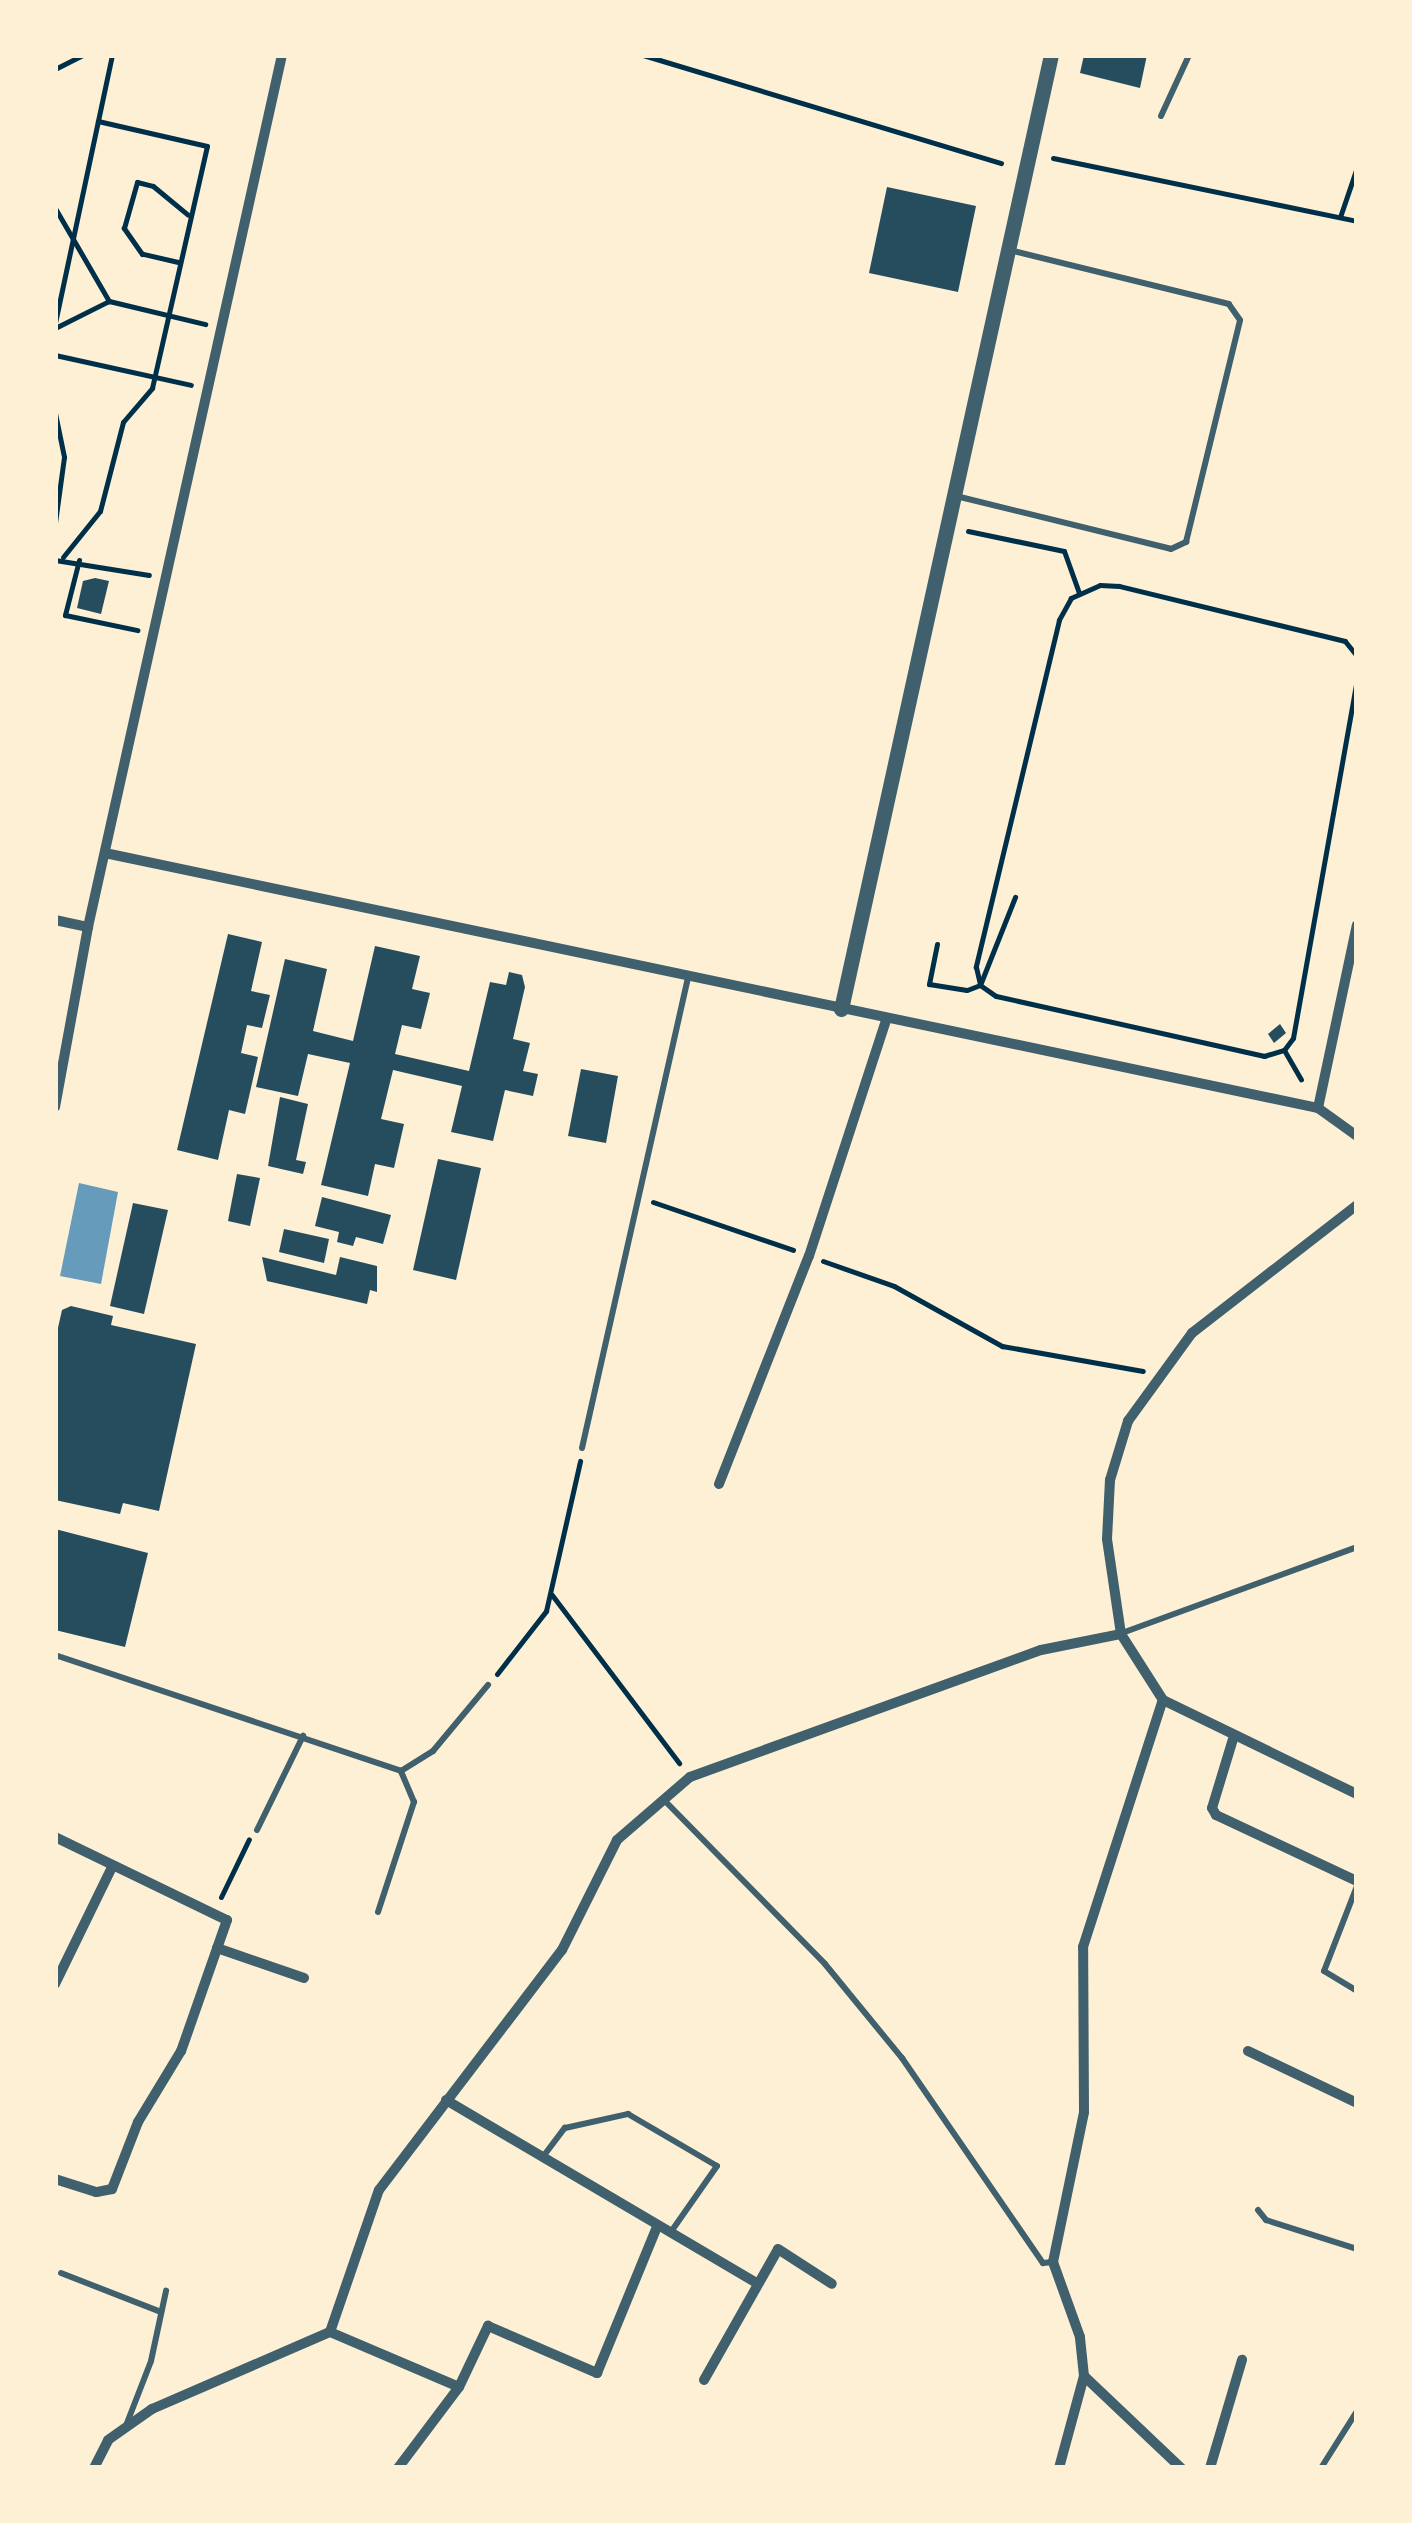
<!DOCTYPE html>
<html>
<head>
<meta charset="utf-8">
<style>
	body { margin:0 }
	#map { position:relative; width:1412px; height:2523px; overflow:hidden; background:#fdf0d5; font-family:Manrope,sans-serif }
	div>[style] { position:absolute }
	.water>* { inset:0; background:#669bbc }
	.building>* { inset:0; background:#264d5e }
	.path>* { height:5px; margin:-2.5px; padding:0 2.5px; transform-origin:2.5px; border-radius:2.5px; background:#003049 }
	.service>* { height:6px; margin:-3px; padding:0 3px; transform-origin:3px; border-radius:3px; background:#3f606c }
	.minor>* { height:10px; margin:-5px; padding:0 5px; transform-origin:5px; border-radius:5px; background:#3f606c }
	.tertiary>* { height:15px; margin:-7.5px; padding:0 7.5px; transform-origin:7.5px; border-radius:7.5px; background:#3f606c }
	span { translate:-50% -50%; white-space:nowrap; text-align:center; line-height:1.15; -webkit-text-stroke:8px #fdf0d5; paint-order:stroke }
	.frame { position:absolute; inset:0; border:58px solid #fdf0d5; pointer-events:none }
</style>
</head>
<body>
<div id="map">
	<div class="water">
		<i style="clip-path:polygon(79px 1183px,118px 1192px,101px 1284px,60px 1276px)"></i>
	</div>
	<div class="building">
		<i style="clip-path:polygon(1084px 55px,1147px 55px,1140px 88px,1080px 73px)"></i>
		<i style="clip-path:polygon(887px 187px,976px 206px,958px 292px,869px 273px)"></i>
		<i style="clip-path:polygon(95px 578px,109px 581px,101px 614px,77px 608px,83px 581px)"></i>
		<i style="clip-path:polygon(228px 934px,262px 942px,251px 991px,270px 995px,262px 1028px,247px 1025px,241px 1053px,258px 1057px,245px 1114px,229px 1110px,218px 1160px,177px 1150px)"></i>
		<i style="clip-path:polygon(375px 946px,420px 956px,412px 989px,430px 993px,421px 1029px,402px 1025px,395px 1054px,469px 1071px,490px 982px,506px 985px,509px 972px,522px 975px,525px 987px,513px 1039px,530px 1043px,523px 1071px,538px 1074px,533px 1096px,505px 1090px,493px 1141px,451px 1132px,462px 1086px,393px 1070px,381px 1119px,404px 1124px,394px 1168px,375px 1164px,368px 1196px,321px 1185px,350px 1063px,308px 1054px,298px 1096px,256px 1087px,285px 959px,327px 969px,313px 1031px,353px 1041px)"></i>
		<i style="clip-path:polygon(1280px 1024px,1286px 1033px,1274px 1043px,1268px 1034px)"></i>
		<i style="clip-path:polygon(581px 1069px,618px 1076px,606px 1143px,568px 1136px)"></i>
		<i style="clip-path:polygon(280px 1097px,308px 1104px,296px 1160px,306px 1162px,303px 1174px,268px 1166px)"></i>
		<i style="clip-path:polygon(438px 1159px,481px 1168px,456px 1280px,413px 1270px)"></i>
		<i style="clip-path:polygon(237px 1174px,260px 1178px,250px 1226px,228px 1221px)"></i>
		<i style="clip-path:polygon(322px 1197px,391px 1215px,383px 1244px,356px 1237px,353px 1246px,337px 1242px,339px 1232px,315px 1226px)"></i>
		<i style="clip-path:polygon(133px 1203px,168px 1210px,144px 1314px,110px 1306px)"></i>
		<i style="clip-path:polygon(284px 1229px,329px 1239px,324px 1263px,279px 1252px)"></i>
		<i style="clip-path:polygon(262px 1257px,336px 1275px,340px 1257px,377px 1266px,377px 1292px,370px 1290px,367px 1304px,267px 1281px)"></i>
		<i style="clip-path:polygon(71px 1306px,113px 1316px,111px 1325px,196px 1344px,159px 1511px,123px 1503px,120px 1514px,55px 1500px,55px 1341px,62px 1310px)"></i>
		<i style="clip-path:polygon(55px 1529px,148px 1553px,125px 1647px,55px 1630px)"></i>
	</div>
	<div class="path">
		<i style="left:643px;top:55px;width:374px;rotate:16.8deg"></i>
		<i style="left:55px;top:69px;width:31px;rotate:-27deg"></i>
		<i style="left:1053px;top:158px;width:310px;rotate:11.7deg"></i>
		<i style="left:55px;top:208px;width:108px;rotate:59.9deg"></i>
		<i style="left:1340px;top:217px;width:53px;rotate:-71.2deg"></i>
		<i style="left:178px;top:262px;width:37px;rotate:-167deg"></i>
		<i style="left:142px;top:254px;width:32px;rotate:-125deg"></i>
		<i style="left:124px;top:228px;width:48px;rotate:-74.2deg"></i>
		<i style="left:137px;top:182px;width:16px;rotate:14deg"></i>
		<i style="left:153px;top:186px;width:45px;rotate:39.6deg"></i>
		<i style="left:55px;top:323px;width:274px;rotate:-78deg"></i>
		<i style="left:55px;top:328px;width:60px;rotate:-26.6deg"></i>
		<i style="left:109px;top:301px;width:99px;rotate:13.5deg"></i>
		<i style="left:55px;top:355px;width:139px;rotate:12.4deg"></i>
		<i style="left:55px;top:413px;width:45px;rotate:78.4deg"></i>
		<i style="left:64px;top:457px;width:67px;rotate:97.8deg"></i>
		<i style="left:968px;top:531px;width:98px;rotate:11.8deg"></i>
		<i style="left:1064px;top:551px;width:45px;rotate:70.3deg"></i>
		<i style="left:63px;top:557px;width:59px;rotate:-51.2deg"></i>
		<i style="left:100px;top:511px;width:92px;rotate:-75.5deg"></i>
		<i style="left:123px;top:422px;width:45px;rotate:-49.5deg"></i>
		<i style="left:152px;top:388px;width:248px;rotate:-77.2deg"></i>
		<i style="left:207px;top:146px;width:112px;rotate:-167.1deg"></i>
		<i style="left:55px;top:560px;width:95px;rotate:9.1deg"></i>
		<i style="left:79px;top:560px;width:57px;rotate:104.3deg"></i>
		<i style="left:65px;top:615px;width:74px;rotate:11.8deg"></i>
		<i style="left:1357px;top:656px;width:19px;rotate:-129deg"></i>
		<i style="left:1345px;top:641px;width:233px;rotate:-166.3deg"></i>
		<i style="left:1119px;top:586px;width:19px;rotate:-177deg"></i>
		<i style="left:1100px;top:585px;width:32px;rotate:156deg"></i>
		<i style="left:1071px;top:598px;width:25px;rotate:119deg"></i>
		<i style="left:1059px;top:620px;width:357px;rotate:103.5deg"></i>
		<i style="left:976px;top:967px;width:18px;rotate:77deg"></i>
		<i style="left:980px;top:985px;width:19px;rotate:35deg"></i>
		<i style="left:996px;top:996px;width:275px;rotate:12.6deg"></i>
		<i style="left:1264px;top:1056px;width:21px;rotate:-17deg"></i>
		<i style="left:1284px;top:1050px;width:15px;rotate:-53deg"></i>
		<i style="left:1293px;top:1038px;width:364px;rotate:-79.9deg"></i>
		<i style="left:937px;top:944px;width:41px;rotate:101.3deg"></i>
		<i style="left:929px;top:984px;width:38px;rotate:9deg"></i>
		<i style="left:967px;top:990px;width:14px;rotate:-21deg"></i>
		<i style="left:980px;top:985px;width:95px;rotate:-68.3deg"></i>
		<i style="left:1284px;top:1050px;width:34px;rotate:60deg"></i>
		<i style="left:653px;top:1202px;width:148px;rotate:18.9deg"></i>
		<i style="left:823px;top:1261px;width:75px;rotate:19.4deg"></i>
		<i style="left:894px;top:1286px;width:124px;rotate:29.1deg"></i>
		<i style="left:1002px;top:1346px;width:143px;rotate:10.1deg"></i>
		<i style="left:552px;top:1595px;width:211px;rotate:52.9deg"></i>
		<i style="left:497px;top:1674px;width:80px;rotate:-52.1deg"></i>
		<i style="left:546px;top:1611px;width:154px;rotate:-77.2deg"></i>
		<i style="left:221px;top:1897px;width:64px;rotate:-64.2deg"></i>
	</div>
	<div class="service">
		<i style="left:1161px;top:116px;width:67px;rotate:-65.3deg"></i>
		<i style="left:956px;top:496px;width:221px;rotate:13.8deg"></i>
		<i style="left:1171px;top:549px;width:17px;rotate:-25deg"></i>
		<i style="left:1186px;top:542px;width:228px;rotate:-76.3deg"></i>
		<i style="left:1240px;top:320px;width:19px;rotate:-125deg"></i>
		<i style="left:1229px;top:304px;width:227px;rotate:-166.2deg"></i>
		<i style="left:582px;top:1448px;width:481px;rotate:-77.3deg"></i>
		<i style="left:1122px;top:1633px;width:250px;rotate:-20.1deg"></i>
		<i style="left:55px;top:1655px;width:365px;rotate:18.5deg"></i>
		<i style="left:401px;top:1771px;width:38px;rotate:-32deg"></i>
		<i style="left:433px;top:1751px;width:86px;rotate:-50.2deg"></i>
		<i style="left:665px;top:1801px;width:228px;rotate:45.5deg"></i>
		<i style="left:825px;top:1964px;width:122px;rotate:50.7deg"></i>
		<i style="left:902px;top:2058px;width:249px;rotate:55.5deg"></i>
		<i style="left:1043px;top:2263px;width:10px;rotate:-6deg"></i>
		<i style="left:257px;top:1830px;width:105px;rotate:-63.9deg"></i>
		<i style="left:1357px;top:1886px;width:91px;rotate:111.2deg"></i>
		<i style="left:1324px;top:1971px;width:39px;rotate:31deg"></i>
		<i style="left:378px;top:1912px;width:116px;rotate:-71.9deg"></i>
		<i style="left:414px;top:1802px;width:34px;rotate:-113deg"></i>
		<i style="left:542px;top:2158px;width:38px;rotate:-53deg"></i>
		<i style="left:565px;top:2128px;width:65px;rotate:-12.5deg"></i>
		<i style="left:628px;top:2114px;width:103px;rotate:30.3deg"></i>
		<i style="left:717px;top:2166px;width:82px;rotate:125deg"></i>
		<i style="left:1258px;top:2210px;width:13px;rotate:51deg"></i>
		<i style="left:1266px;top:2220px;width:96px;rotate:17.7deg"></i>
		<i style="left:61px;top:2273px;width:107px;rotate:21.3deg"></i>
		<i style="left:127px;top:2423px;width:66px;rotate:-68.8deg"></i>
		<i style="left:151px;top:2361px;width:72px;rotate:-77.9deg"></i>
		<i style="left:1321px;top:2468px;width:67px;rotate:-57.7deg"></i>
	</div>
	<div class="minor">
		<i style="left:105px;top:853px;width:1240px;rotate:11.87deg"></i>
		<i style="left:1318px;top:1108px;width:48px;rotate:35.7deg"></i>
		<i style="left:55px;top:920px;width:34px;rotate:12deg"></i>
		<i style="left:55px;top:1107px;width:183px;rotate:-79.6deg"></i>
		<i style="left:88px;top:927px;width:893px;rotate:-77.46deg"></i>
		<i style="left:1318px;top:1108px;width:187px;rotate:-78deg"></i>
		<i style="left:719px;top:1484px;width:245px;rotate:-68.5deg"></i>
		<i style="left:809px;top:1256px;width:247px;rotate:-71.9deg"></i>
		<i style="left:1163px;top:1700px;width:216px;rotate:25.9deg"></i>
		<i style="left:1233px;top:1739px;width:72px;rotate:106.9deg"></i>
		<i style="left:1212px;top:1808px;width:8px;rotate:60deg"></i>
		<i style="left:1216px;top:1815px;width:156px;rotate:25.1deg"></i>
		<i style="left:55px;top:1837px;width:191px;rotate:25.8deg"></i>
		<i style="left:227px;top:1920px;width:139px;rotate:109.3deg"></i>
		<i style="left:181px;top:2051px;width:83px;rotate:121.2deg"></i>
		<i style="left:138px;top:2122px;width:72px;rotate:111.2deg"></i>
		<i style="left:112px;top:2189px;width:16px;rotate:169deg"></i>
		<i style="left:96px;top:2192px;width:43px;rotate:-162.4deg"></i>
		<i style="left:217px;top:1948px;width:92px;rotate:19deg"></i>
		<i style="left:55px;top:1984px;width:130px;rotate:-64deg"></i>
		<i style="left:1248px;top:2051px;width:121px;rotate:25.5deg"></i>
		<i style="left:446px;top:2100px;width:361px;rotate:30.5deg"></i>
		<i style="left:330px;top:2332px;width:140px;rotate:23.1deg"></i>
		<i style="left:1084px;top:2376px;width:134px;rotate:43.5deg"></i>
		<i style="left:704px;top:2380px;width:150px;rotate:-60.5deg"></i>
		<i style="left:778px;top:2249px;width:64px;rotate:32.9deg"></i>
		<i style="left:94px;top:2468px;width:31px;rotate:-63deg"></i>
		<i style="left:108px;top:2440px;width:54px;rotate:-35.2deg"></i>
		<i style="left:152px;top:2409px;width:194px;rotate:-23.4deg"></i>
		<i style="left:330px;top:2332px;width:150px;rotate:-71deg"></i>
		<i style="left:379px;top:2190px;width:302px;rotate:-52.7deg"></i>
		<i style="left:562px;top:1950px;width:123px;rotate:-63.4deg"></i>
		<i style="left:617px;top:1840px;width:96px;rotate:-40.8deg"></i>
		<i style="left:690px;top:1777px;width:373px;rotate:-19.9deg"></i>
		<i style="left:1041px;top:1650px;width:82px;rotate:-11.3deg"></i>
		<i style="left:398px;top:2468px;width:101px;rotate:-53deg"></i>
		<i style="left:459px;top:2387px;width:68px;rotate:-64.6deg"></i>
		<i style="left:488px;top:2326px;width:119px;rotate:23.3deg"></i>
		<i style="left:597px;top:2373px;width:158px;rotate:-67.7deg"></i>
		<i style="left:1059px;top:2468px;width:95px;rotate:-74.8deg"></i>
		<i style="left:1084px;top:2376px;width:39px;rotate:-96deg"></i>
		<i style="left:1080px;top:2337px;width:80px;rotate:-109.8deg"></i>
		<i style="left:1053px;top:2262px;width:153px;rotate:-78.3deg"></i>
		<i style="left:1084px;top:2112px;width:165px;rotate:-90.3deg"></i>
		<i style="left:1083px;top:1947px;width:260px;rotate:-72.1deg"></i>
		<i style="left:1163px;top:1700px;width:78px;rotate:-122.5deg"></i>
		<i style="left:1121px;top:1634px;width:96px;rotate:-98.4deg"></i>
		<i style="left:1107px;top:1539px;width:59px;rotate:-87.1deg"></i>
		<i style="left:1110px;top:1480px;width:62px;rotate:-73deg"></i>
		<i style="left:1128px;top:1421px;width:109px;rotate:-54deg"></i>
		<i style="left:1192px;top:1333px;width:209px;rotate:-37.8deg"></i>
		<i style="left:1210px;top:2468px;width:113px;rotate:-73.5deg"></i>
	</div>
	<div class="tertiary">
		<i style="left:841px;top:1009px;width:977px;rotate:-77.59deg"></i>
	</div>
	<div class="frame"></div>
</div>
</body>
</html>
